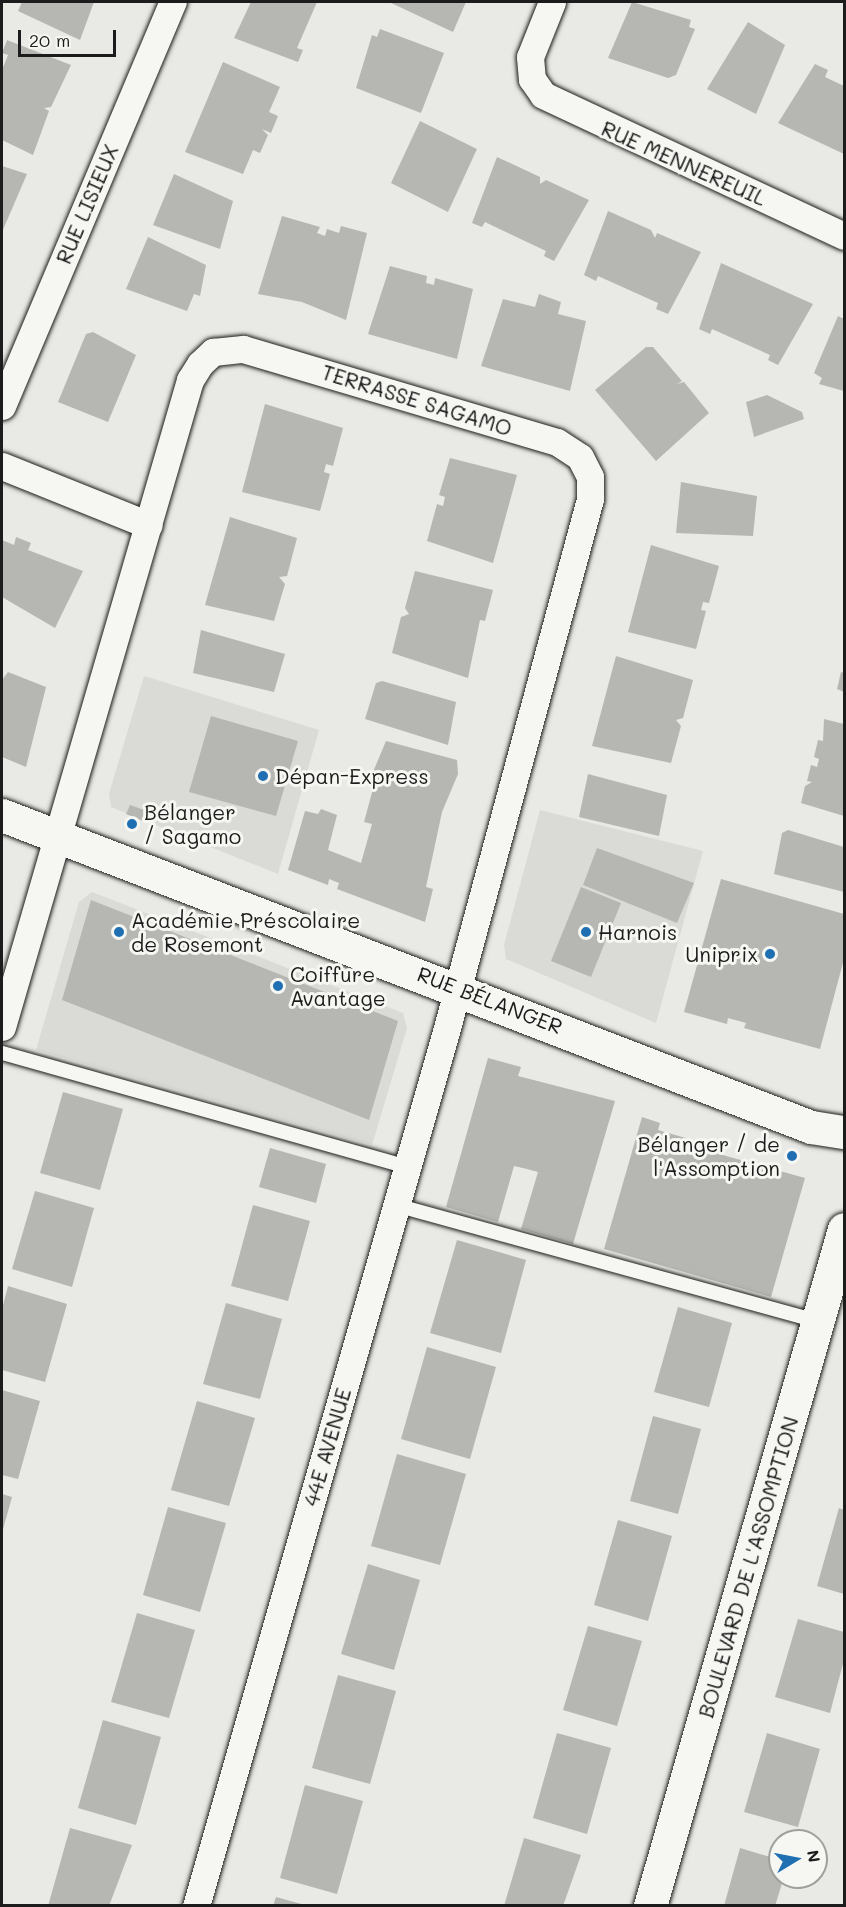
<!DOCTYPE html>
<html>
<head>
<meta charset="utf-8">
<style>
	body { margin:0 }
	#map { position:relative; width:846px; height:1907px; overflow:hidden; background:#e9e9e5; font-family:Mali,sans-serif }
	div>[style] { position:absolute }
	.built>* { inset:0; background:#dadad6 }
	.building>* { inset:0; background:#b6b6b3 }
	.roads { filter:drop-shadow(0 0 2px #1c1c1c) drop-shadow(0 0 2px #1c1c1c) }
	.lane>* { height:14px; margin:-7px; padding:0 7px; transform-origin:7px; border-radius:7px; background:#f6f6f2 }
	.street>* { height:27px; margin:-13.5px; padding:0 13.5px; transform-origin:13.5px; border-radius:13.5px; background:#f6f6f2 }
	.secondary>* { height:33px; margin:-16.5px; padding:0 16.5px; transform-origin:16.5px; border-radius:16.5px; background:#f6f6f2 }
	.dots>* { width:16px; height:16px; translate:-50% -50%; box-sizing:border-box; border:3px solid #f6f6f2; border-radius:50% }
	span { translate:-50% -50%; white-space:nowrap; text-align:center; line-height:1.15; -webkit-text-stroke:6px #f6f6f2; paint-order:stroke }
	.street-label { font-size:21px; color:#1c1c1c }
	.poi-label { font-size:21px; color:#1c1c1c }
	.left { translate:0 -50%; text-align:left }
	.right { translate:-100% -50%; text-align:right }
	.frame { position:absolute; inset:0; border:3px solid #1c1c1c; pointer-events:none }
	.north { position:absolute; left:768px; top:1829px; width:60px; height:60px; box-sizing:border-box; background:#f6f6f2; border:2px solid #9f9f9c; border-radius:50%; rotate:80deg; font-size:16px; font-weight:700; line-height:24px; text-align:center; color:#1c1c1c }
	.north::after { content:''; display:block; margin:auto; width:21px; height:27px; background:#1f6fb2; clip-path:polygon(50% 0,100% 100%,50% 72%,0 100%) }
	.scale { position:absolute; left:18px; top:30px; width:98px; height:27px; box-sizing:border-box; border:3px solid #1c1c1c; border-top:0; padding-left:8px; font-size:18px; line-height:21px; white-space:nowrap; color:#1c1c1c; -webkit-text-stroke:4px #f6f6f2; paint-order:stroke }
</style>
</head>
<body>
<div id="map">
	<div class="built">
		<i style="clip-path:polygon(144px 676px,319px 730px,278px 874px,111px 807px,109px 794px)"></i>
		<i style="clip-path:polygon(540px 810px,703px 851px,656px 1023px,506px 959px,504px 945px)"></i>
		<i style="clip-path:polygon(92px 892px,403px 1013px,407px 1028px,372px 1145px,36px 1050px,79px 902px)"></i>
	</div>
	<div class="building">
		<i style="clip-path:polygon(22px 2px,94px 2px,80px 40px,18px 11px)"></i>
		<i style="clip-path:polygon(251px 2px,317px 2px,297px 48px,303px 50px,298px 62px,234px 38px)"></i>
		<i style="clip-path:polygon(389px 2px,466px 2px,453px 32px)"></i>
		<i style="clip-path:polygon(632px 2px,691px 20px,689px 27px,695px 29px,676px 75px,668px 78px,608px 58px)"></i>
		<i style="clip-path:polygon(748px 22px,785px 45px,756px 114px,707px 89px)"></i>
		<i style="clip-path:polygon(380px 29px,444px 53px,421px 113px,356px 88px,372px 35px,377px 37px)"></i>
		<i style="clip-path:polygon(7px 40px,71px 65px,51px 107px,44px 108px,49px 111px,33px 155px,2px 140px,2px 70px,8px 55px,2px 53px)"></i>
		<i style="clip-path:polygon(223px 62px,280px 87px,269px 112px,278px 116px,271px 133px,262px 129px,268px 135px,260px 153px,253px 150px,243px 174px,185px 152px)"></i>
		<i style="clip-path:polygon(815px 64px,828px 70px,825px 77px,844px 86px,844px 154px,778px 123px)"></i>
		<i style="clip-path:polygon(420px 121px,477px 149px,448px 212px,391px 183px)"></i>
		<i style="clip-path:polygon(497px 157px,540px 177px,540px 184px,546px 180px,589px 200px,554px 261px,544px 256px,546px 251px,485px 222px,482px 227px,472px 223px)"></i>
		<i style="clip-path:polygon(2px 166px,27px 174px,2px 232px)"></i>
		<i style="clip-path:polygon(174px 174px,233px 201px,220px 249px,153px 225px)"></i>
		<i style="clip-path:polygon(608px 211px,651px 230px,655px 238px,657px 233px,701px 252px,668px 314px,656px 309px,658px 303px,598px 276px,596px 281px,584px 275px)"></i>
		<i style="clip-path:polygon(282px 216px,320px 227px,317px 233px,325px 236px,327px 229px,339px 233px,341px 226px,367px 233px,346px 320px,302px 302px,258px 294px)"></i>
		<i style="clip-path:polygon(148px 237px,206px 265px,200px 296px,194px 294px,187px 311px,126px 289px)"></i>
		<i style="clip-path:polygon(721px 263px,813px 304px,778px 365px,768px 360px,770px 355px,712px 329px,710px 334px,699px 329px)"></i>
		<i style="clip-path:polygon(390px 266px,427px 276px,426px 283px,434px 285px,435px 278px,473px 289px,457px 359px,368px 334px)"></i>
		<i style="clip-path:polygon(539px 294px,561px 302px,558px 314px,586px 321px,570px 391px,481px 366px,503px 299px,535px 307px)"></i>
		<i style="clip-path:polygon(838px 316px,844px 319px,844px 391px,819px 384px,822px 378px,814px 373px)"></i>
		<i style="clip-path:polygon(93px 332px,136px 355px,108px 422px,58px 402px,86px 334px)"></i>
		<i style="clip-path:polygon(646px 347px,653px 347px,682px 381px,677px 384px,684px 382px,709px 413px,656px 461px,595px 390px)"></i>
		<i style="clip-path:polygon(767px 395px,802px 412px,804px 419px,754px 437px,746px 402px)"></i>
		<i style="clip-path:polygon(265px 404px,343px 428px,333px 466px,326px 464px,324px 472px,330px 474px,320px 511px,242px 492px)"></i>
		<i style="clip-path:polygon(450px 458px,517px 475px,493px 563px,427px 541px,437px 504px,443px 506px,445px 497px,439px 495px)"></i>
		<i style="clip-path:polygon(681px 482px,757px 496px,753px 536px,676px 533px)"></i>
		<i style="clip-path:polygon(230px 517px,297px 538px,287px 576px,279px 577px,285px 584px,274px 621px,205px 605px)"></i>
		<i style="clip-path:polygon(16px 537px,31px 543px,28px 550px,83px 571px,55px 628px,2px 597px,2px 540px,14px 545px)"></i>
		<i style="clip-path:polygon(651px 545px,719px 566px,709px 603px,703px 602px,701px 610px,706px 611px,696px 649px,628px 632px)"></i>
		<i style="clip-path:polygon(415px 571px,493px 590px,485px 621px,480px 620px,468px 678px,392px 653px,401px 617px,409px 614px,405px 608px)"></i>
		<i style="clip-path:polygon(201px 630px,285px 654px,274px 692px,193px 673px)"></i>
		<i style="clip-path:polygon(616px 656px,693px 680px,683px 718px,676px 720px,681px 726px,671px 763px,592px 746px)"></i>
		<i style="clip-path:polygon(8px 672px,46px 687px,26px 767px,2px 757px,2px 680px)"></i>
		<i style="clip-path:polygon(841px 672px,844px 673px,844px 692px,837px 689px)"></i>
		<i style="clip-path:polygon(382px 681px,456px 702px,448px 745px,365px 719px,376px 683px)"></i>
		<i style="clip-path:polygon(211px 716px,298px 741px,276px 816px,189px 792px)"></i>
		<i style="clip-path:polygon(824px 719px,844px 724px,844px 816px,801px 803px,805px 786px,812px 782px,807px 781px,811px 765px,817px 767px,819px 759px,814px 757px,818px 740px,823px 741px)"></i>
		<i style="clip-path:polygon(386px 741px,457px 760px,458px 774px,442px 812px,426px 887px,433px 889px,425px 922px,337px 889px,339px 883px,329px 879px,328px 885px,288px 870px,305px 811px,318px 814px,321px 809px,337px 815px,328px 850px,361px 863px,372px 824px,364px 822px,374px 785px,368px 784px)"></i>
		<i style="clip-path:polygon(588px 774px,667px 795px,659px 836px,579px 817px)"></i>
		<i style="clip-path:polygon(130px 805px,147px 811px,143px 821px,126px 814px)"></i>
		<i style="clip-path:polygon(788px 830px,844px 847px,844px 892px,774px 874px,782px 833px)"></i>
		<i style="clip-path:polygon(597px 848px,694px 883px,677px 923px,583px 885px)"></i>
		<i style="clip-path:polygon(721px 879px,844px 914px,844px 959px,820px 1049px,744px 1028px,746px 1023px,728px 1018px,727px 1024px,684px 1012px)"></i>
		<i style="clip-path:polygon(581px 887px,621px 903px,591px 977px,551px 961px)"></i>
		<i style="clip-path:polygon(91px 900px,398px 1021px,369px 1120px,62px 1000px)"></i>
		<i style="clip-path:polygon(488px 1058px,521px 1067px,518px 1076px,615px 1101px,573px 1244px,521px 1229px,538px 1172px,527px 1169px,514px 1166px,498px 1222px,446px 1207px)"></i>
		<i style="clip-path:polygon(63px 1092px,123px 1109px,100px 1190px,40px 1173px)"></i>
		<i style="clip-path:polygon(642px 1117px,660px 1123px,658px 1130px,703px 1143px,701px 1149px,805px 1178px,771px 1297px,604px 1249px)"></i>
		<i style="clip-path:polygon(270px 1148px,326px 1164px,316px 1203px,259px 1187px)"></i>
		<i style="clip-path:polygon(35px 1191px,94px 1208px,72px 1287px,12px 1269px)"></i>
		<i style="clip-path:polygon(253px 1205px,310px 1221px,288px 1301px,231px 1286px)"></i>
		<i style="clip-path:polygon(457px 1240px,526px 1260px,501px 1353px,430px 1333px)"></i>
		<i style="clip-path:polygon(8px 1286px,67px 1304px,45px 1382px,2px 1370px,2px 1309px)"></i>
		<i style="clip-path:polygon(226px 1303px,282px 1319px,260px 1399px,203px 1384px)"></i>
		<i style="clip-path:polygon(678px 1307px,732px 1323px,709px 1407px,654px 1392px)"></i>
		<i style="clip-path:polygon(427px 1347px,496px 1367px,470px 1459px,401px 1439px)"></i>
		<i style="clip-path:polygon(2px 1390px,40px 1401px,18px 1479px,2px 1475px)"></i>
		<i style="clip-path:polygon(197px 1401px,255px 1418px,229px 1506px,171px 1490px)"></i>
		<i style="clip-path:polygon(653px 1416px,701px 1429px,678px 1514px,630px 1501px)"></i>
		<i style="clip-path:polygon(397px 1454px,466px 1474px,440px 1565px,371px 1546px)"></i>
		<i style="clip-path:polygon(2px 1494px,12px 1497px,2px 1533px)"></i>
		<i style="clip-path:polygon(168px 1507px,226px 1523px,200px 1612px,143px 1595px)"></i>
		<i style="clip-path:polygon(839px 1508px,844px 1510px,844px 1594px,817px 1586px)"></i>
		<i style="clip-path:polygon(618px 1520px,672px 1536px,648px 1621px,594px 1605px)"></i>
		<i style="clip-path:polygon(368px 1564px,420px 1580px,394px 1670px,341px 1654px)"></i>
		<i style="clip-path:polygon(137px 1613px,195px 1630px,169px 1718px,111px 1702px)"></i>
		<i style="clip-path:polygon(798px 1619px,844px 1632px,844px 1660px,830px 1713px,775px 1697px)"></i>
		<i style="clip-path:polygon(588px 1626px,642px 1641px,617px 1726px,563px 1710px)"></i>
		<i style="clip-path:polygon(338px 1675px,396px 1691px,370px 1784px,312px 1768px)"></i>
		<i style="clip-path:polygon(103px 1720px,161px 1737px,136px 1825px,78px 1808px)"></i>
		<i style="clip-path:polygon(557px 1733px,611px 1748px,587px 1834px,533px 1818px)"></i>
		<i style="clip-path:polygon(767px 1733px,820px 1749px,798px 1827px,744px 1812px)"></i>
		<i style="clip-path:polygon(305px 1785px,363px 1801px,337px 1894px,280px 1878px)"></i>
		<i style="clip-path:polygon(70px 1828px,132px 1845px,109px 1906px,48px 1906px)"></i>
		<i style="clip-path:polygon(524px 1838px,581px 1855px,563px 1906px,504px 1906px)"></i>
		<i style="clip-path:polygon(740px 1848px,780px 1860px,784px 1877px,775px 1906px,724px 1906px)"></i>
		<i style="clip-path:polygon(276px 1897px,305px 1905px,305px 1906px,273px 1906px)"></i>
	</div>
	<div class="roads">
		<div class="lane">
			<i style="left:2px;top:1053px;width:421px;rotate:15.7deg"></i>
			<i style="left:396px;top:1205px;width:438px;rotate:15.4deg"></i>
		</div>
		<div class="street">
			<i style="left:552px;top:2px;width:59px;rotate:111.8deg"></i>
			<i style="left:530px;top:57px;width:22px;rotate:85deg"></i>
			<i style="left:532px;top:79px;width:19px;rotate:55deg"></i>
			<i style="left:543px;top:95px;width:332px;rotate:25.1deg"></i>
			<i style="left:2px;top:406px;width:439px;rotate:-67.1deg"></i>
			<i style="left:2px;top:466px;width:158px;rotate:21.9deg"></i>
			<i style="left:2px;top:1027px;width:674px;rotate:-73.8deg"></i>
			<i style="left:190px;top:380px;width:19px;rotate:-58deg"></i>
			<i style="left:200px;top:364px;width:18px;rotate:-43deg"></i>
			<i style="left:213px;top:352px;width:30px;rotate:-6deg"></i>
			<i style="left:243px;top:349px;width:327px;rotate:16.5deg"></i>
			<i style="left:557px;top:442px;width:27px;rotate:33deg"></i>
			<i style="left:580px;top:457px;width:22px;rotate:63deg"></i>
			<i style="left:590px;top:477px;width:22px;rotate:90deg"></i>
			<i style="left:590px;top:499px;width:548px;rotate:105.13deg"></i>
			<i style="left:447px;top:1028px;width:913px;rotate:105.95deg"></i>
		</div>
		<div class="secondary">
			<i style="left:2px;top:815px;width:867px;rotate:21.09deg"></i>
			<i style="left:811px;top:1127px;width:33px;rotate:9deg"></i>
			<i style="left:650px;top:1906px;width:704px;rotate:-74.01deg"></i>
		</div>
	</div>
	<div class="dots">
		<i style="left:263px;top:776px;background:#1f6fb2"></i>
		<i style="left:132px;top:824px;background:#1f6fb2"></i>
		<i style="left:119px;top:932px;background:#1f6fb2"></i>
		<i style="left:586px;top:932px;background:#1f6fb2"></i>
		<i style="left:770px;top:954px;background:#1f6fb2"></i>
		<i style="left:278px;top:986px;background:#1f6fb2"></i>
		<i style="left:792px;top:1156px;background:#1f6fb2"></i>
	</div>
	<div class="street-label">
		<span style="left:684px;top:163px;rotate:24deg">RUE MENNEREUIL</span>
		<span style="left:87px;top:204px;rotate:-67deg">RUE LISIEUX</span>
		<span style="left:417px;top:400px;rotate:17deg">TERRASSE SAGAMO</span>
		<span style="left:490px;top:1000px;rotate:21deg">RUE BÉLANGER</span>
		<span style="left:327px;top:1447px;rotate:-74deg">44E AVENUE</span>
		<span style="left:748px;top:1567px;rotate:-74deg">BOULEVARD DE L'ASSOMPTION</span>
	</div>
	<div class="poi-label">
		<span class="left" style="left:275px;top:776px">Dépan-Express</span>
		<span class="left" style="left:144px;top:824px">Bélanger<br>/ Sagamo</span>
		<span class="left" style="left:131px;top:932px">Académie Préscolaire<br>de Rosemont</span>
		<span class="left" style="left:598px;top:932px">Harnois</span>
		<span class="right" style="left:758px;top:954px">Uniprix</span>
		<span class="left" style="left:290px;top:986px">Coiffure<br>Avantage</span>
		<span class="right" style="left:780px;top:1156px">Bélanger / de<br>l'Assomption</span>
	</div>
	<div class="frame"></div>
	<div class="north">N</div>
	<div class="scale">20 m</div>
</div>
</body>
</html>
